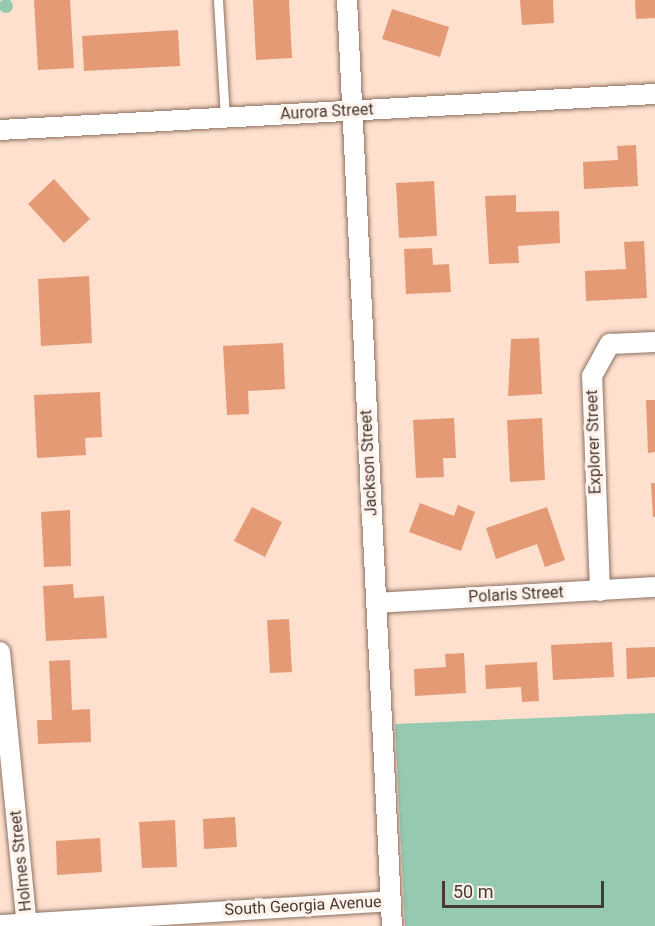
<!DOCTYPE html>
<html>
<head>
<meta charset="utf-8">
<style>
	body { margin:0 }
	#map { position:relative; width:655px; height:926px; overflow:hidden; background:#ffe0cf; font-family:Roboto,sans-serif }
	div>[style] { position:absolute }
	.green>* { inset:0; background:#95cab1 }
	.round { border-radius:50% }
	.building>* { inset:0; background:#e59a76 }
	.roads { filter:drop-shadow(0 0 2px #8c7162) drop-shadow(0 0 2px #8c7162) }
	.lane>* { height:9px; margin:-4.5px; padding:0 4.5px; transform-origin:4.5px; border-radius:4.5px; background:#fff }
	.street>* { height:20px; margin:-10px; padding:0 10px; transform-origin:10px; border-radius:10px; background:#fff }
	span { translate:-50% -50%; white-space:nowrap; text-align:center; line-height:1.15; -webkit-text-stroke:6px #fef2eb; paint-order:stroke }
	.street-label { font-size:16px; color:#463a33 }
	.scale { position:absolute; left:442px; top:881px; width:162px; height:27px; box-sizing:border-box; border:3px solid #463a33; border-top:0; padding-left:8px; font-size:18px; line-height:21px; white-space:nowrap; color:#463a33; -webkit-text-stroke:4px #fef2eb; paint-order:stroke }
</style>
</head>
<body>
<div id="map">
	<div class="green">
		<i class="round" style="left:-1px;top:-1px;width:14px;height:14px"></i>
		<i style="clip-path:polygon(655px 713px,655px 926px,405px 926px,395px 724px)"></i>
	</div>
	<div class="building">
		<i style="clip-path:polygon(34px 0,70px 0,74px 68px,38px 70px)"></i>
		<i style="clip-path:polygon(253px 0,289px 0,292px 58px,256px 60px)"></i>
		<i style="clip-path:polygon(520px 0,553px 0,554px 23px,522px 25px)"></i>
		<i style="clip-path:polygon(635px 0,655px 0,655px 18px,636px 19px)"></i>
		<i style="clip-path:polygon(392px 9px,449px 27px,440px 57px,382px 39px)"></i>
		<i style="clip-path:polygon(178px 30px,180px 66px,84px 71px,82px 36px)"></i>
		<i style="clip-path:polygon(636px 145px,638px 186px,584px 189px,583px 162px,618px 160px,617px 146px)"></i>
		<i style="clip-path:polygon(54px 179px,90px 219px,64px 243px,28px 204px)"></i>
		<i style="clip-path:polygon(434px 181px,437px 236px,399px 238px,396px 183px)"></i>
		<i style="clip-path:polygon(516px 195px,516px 212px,559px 211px,560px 243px,518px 246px,519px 263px,489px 264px,485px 196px)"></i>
		<i style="clip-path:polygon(644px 241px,647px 298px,586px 301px,585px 271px,626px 269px,624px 242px)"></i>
		<i style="clip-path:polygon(432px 248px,433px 265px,449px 264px,451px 292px,406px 294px,404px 249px)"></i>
		<i style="clip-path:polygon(89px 276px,92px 343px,41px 346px,38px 279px)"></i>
		<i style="clip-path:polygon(539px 338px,542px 394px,508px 396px,511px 339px)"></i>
		<i style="clip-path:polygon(283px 343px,285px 389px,248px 391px,249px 414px,227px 415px,223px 346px)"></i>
		<i style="clip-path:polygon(100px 392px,102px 437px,85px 438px,86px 455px,37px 458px,34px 395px)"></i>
		<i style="clip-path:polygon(646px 400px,655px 400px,655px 452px,648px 453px)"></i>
		<i style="clip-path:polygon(454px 418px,456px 458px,443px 458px,444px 477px,416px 478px,413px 420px)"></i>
		<i style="clip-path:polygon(542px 418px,545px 480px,510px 482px,507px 420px)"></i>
		<i style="clip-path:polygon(651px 483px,655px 483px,655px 517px,653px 517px)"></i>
		<i style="clip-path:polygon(420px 503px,454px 516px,458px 505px,475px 512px,461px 551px,409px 532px)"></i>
		<i style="clip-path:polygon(252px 507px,282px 522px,265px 557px,234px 541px)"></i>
		<i style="clip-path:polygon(547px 507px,565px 560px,545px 567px,537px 544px,496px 559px,486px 528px)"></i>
		<i style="clip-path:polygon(70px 510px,71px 566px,44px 567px,41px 512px)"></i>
		<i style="clip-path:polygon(73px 584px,74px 598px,104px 596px,107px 638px,46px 641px,43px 586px)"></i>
		<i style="clip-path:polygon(289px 619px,292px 672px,270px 673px,267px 620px)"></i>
		<i style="clip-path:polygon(612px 642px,614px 677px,553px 680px,551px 645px)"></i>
		<i style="clip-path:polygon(655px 647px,655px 677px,627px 679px,626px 648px)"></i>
		<i style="clip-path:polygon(464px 653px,466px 693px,415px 696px,414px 669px,446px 667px,445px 654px)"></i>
		<i style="clip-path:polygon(70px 660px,72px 710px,90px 709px,91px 742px,38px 744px,37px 720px,52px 720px,49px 661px)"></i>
		<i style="clip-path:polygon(537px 662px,539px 701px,522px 702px,521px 687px,486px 689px,485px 665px)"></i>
		<i style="clip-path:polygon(235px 817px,237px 847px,204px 849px,203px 819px)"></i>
		<i style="clip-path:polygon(175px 820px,177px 867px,142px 868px,139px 822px)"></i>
		<i style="clip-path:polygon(100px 838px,102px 872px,57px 875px,56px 841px)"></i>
	</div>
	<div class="roads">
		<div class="lane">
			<i style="left:218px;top:0;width:118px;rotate:86.6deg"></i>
		</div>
		<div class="street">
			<i style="left:347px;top:0;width:927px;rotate:87.22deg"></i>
			<i style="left:0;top:130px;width:656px;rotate:-3.15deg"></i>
			<i style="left:600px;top:591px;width:215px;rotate:-92.1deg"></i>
			<i style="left:592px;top:376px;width:37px;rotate:-61deg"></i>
			<i style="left:610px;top:344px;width:45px;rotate:-2.5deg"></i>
			<i style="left:376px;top:603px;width:279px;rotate:-3.3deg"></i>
			<i style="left:0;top:652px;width:275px;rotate:84.4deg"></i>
			<i style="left:0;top:925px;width:392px;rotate:-3.5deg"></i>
		</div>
	</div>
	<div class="street-label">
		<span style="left:327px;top:112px;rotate:-3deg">Aurora Street</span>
		<span style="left:594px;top:442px;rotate:-92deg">Explorer Street</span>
		<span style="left:369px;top:463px;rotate:-93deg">Jackson Street</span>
		<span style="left:516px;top:595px;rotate:-3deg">Polaris Street</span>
		<span style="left:21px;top:861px;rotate:-96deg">Holmes Street</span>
		<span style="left:303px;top:906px;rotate:-3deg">South Georgia Avenue</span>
	</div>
	<div class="scale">50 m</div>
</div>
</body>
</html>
